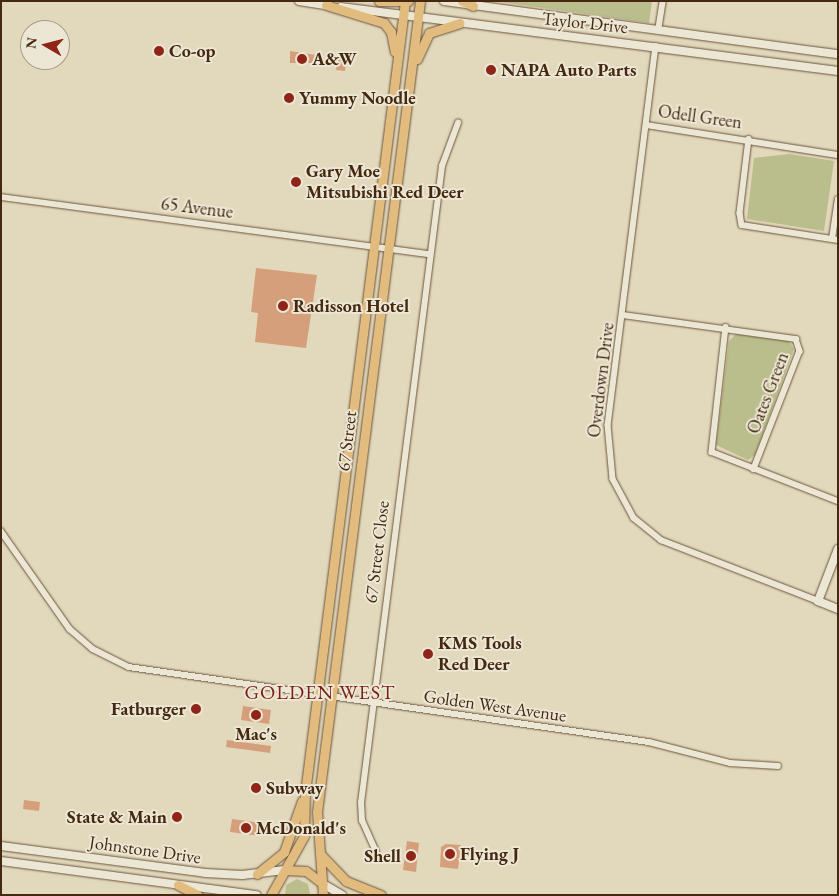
<!DOCTYPE html>
<html>
<head>
<meta charset="utf-8">
<style>
	body { margin:0 }
	#map { position:relative; width:839px; height:896px; overflow:hidden; background:#e2d9bd; font-family:"EB Garamond",serif }
	div>[style] { position:absolute }
	.green>* { inset:0; background:#babd8c }
	.building>* { inset:0; background:#d69f7b }
	.roads { filter:drop-shadow(0 0 1px #6c543b) drop-shadow(0 0 1px #6c543b) }
	.street>* { height:5.5px; margin:-2.75px; padding:0 2.75px; transform-origin:2.75px; border-radius:2.75px; background:#ece6d4 }
	.secondary>* { height:8px; margin:-4px; padding:0 4px; transform-origin:4px; border-radius:4px; background:#ece6d4 }
	.primary>* { height:9px; margin:-4.5px; padding:0 4.5px; transform-origin:4.5px; border-radius:4.5px; background:#e1bc7e }
	.dots>* { width:14px; height:14px; translate:-50% -50%; box-sizing:border-box; border:2px solid #ece6d4; border-radius:50% }
	span { translate:-50% -50%; white-space:nowrap; text-align:center; line-height:1.15; -webkit-text-stroke:4px #ece6d4; paint-order:stroke }
	.street-label { font-size:18px; color:#442810 }
	.poi-label { font-size:18px; color:#442810; font-weight:700 }
	.left { translate:0 -50%; text-align:left }
	.right { translate:-100% -50%; text-align:right }
	.quarter-label { font-size:20px; color:#7a1f14; letter-spacing:1px }
	.frame { position:absolute; inset:0; border:2px solid #442810; pointer-events:none }
	.north { position:absolute; left:20px; top:20px; width:50px; height:50px; box-sizing:border-box; background:#ece6d4; border:1px solid #a99a86; border-radius:50%; rotate:278deg; font-size:14px; font-weight:700; line-height:20px; text-align:center; color:#442810 }
	.north::after { content:''; display:block; margin:auto; width:18px; height:22px; background:#8f2418; clip-path:polygon(50% 0,100% 100%,50% 72%,0 100%) }
</style>
</head>
<body>
<div id="map">
	<div class="green">
		<i style="clip-path:polygon(494px 1px,652px 1px,649px 23px)"></i>
		<i style="clip-path:polygon(789px 154px,834px 161px,824px 231px,747px 219px,754px 158px)"></i>
		<i style="clip-path:polygon(736px 334px,789px 341px,794px 349px,755px 455px,748px 460px,716px 445px,729px 341px)"></i>
		<i style="clip-path:polygon(297px 879px,308px 884px,310px 895px,285px 895px,286px 885px)"></i>
	</div>
	<div class="building">
		<i style="clip-path:polygon(290px 51px,316px 55px,314px 63px,290px 63px)"></i>
		<i style="clip-path:polygon(338px 52px,347px 54px,345px 71px,336px 70px)"></i>
		<i style="clip-path:polygon(256px 268px,317px 275px,306px 348px,255px 342px,258px 313px,251px 312px)"></i>
		<i style="clip-path:polygon(243px 706px,271px 710px,269px 724px,241px 720px)"></i>
		<i style="clip-path:polygon(227px 740px,271px 746px,270px 753px,226px 747px)"></i>
		<i style="clip-path:polygon(24px 800px,40px 802px,39px 811px,23px 809px)"></i>
		<i style="clip-path:polygon(232px 819px,262px 823px,260px 836px,230px 832px)"></i>
		<i style="clip-path:polygon(407px 841px,419px 843px,416px 872px,403px 870px)"></i>
		<i style="clip-path:polygon(446px 844px,461px 845px,458px 869px,440px 867px,441px 847px)"></i>
	</div>
	<div class="roads">
		<div class="street">
			<i style="left:658px;top:31px;width:30px;rotate:-81deg"></i>
			<i style="left:656px;top:46px;width:382px;rotate:97.2deg"></i>
			<i style="left:608px;top:425px;width:54px;rotate:84.7deg"></i>
			<i style="left:613px;top:479px;width:44px;rotate:61.7deg"></i>
			<i style="left:634px;top:518px;width:35px;rotate:39deg"></i>
			<i style="left:661px;top:540px;width:168px;rotate:21.2deg"></i>
			<i style="left:646px;top:125px;width:194px;rotate:8.9deg"></i>
			<i style="left:749px;top:139px;width:75px;rotate:96.9deg"></i>
			<i style="left:740px;top:213px;width:12px;rotate:81deg"></i>
			<i style="left:742px;top:225px;width:97px;rotate:8.9deg"></i>
			<i style="left:1px;top:197px;width:433px;rotate:7.6deg"></i>
			<i style="left:832px;top:239px;width:40px;rotate:-81.5deg"></i>
			<i style="left:623px;top:315px;width:175px;rotate:7.9deg"></i>
			<i style="left:796px;top:339px;width:13px;rotate:72deg"></i>
			<i style="left:800px;top:351px;width:127px;rotate:111.3deg"></i>
			<i style="left:726px;top:327px;width:126px;rotate:96.4deg"></i>
			<i style="left:712px;top:452px;width:135px;rotate:21.3deg"></i>
			<i style="left:1px;top:531px;width:120px;rotate:54.9deg"></i>
			<i style="left:70px;top:629px;width:30px;rotate:41deg"></i>
			<i style="left:93px;top:649px;width:40px;rotate:26.6deg"></i>
			<i style="left:129px;top:667px;width:525px;rotate:8.21deg"></i>
			<i style="left:649px;top:742px;width:84px;rotate:14.5deg"></i>
			<i style="left:730px;top:763px;width:48px;rotate:3.6deg"></i>
			<i style="left:376px;top:852px;width:34px;rotate:-114deg"></i>
			<i style="left:362px;top:821px;width:18px;rotate:-93deg"></i>
			<i style="left:361px;top:803px;width:642px;rotate:-82.75deg"></i>
			<i style="left:442px;top:166px;width:46px;rotate:-69.6deg"></i>
		</div>
		<div class="secondary">
			<i style="left:299px;top:1px;width:31px;rotate:9deg"></i>
			<i style="left:444px;top:1px;width:398px;rotate:7.7deg"></i>
			<i style="left:341px;top:7px;width:501px;rotate:7.34deg"></i>
			<i style="left:838px;top:549px;width:56px;rotate:111deg"></i>
			<i style="left:818px;top:601px;width:22px;rotate:22deg"></i>
			<i style="left:1px;top:846px;width:206px;rotate:7.5deg"></i>
			<i style="left:205px;top:873px;width:37px;rotate:3deg"></i>
			<i style="left:242px;top:875px;width:43px;rotate:-6.6deg"></i>
			<i style="left:1px;top:861px;width:258px;rotate:7.6deg"></i>
			<i style="left:323px;top:884px;width:22px;rotate:30deg"></i>
		</div>
		<div class="primary">
			<i style="left:379px;top:1px;width:29px"></i>
			<i style="left:462px;top:1px;width:12px;rotate:24deg"></i>
			<i style="left:326px;top:5px;width:61px;rotate:17.2deg"></i>
			<i style="left:384px;top:23px;width:11px;rotate:52deg"></i>
			<i style="left:391px;top:32px;width:20px;rotate:79deg"></i>
			<i style="left:417px;top:59px;width:29px;rotate:-65deg"></i>
			<i style="left:429px;top:33px;width:32px;rotate:-18deg"></i>
			<i style="left:320px;top:854px;width:37px;rotate:46deg"></i>
			<i style="left:346px;top:881px;width:38px;rotate:22deg"></i>
			<i style="left:285px;top:870px;width:21px;rotate:3deg"></i>
			<i style="left:306px;top:871px;width:21px;rotate:37deg"></i>
			<i style="left:257px;top:874px;width:35px;rotate:-39deg"></i>
			<i style="left:284px;top:852px;width:54px;rotate:-70.6deg"></i>
			<i style="left:178px;top:885px;width:22px;rotate:27deg"></i>
			<i style="left:271px;top:895px;width:68px;rotate:-60.8deg"></i>
			<i style="left:304px;top:836px;width:43px;rotate:-88.7deg"></i>
			<i style="left:305px;top:793px;width:798px;rotate:-82.8deg"></i>
			<i style="left:323px;top:895px;width:83px;rotate:-94.1deg"></i>
			<i style="left:317px;top:812px;width:818px;rotate:-82.76deg"></i>
		</div>
	</div>
	<div class="dots">
		<i style="left:159px;top:51px;background:#8f2418"></i>
		<i style="left:302px;top:59px;background:#8f2418"></i>
		<i style="left:491px;top:70px;background:#8f2418"></i>
		<i style="left:289px;top:98px;background:#8f2418"></i>
		<i style="left:296px;top:182px;background:#8f2418"></i>
		<i style="left:283px;top:306px;background:#8f2418"></i>
		<i style="left:428px;top:654px;background:#8f2418"></i>
		<i style="left:196px;top:709px;background:#8f2418"></i>
		<i style="left:256px;top:715px;background:#8f2418"></i>
		<i style="left:256px;top:788px;background:#8f2418"></i>
		<i style="left:177px;top:817px;background:#8f2418"></i>
		<i style="left:246px;top:828px;background:#8f2418"></i>
		<i style="left:450px;top:854px;background:#8f2418"></i>
		<i style="left:411px;top:856px;background:#8f2418"></i>
	</div>
	<div class="street-label">
		<span style="left:585px;top:23px;rotate:6deg">Taylor Drive</span>
		<span style="left:700px;top:117px;rotate:8deg">Odell Green</span>
		<span style="left:197px;top:208px;rotate:7deg">65 Avenue</span>
		<span style="left:601px;top:380px;rotate:-83deg">Overdown Drive</span>
		<span style="left:768px;top:393px;rotate:-69deg">Oates Green</span>
		<span style="left:347px;top:441px;rotate:-83deg">67 Street</span>
		<span style="left:377px;top:552px;rotate:-83deg">67 Street Close</span>
		<span style="left:495px;top:706px;rotate:8deg">Golden West Avenue</span>
		<span style="left:145px;top:850px;rotate:8deg">Johnstone Drive</span>
	</div>
	<div class="poi-label">
		<span class="left" style="left:169px;top:51px">Co-op</span>
		<span class="left" style="left:312px;top:59px">A&amp;W</span>
		<span class="left" style="left:501px;top:70px">NAPA Auto Parts</span>
		<span class="left" style="left:299px;top:98px">Yummy Noodle</span>
		<span class="left" style="left:306px;top:182px">Gary Moe<br>Mitsubishi Red Deer</span>
		<span class="left" style="left:293px;top:306px">Radisson Hotel</span>
		<span class="left" style="left:438px;top:654px">KMS Tools<br>Red Deer</span>
		<span class="right" style="left:186px;top:709px">Fatburger</span>
		<span style="left:256px;top:734px">Mac's</span>
		<span class="left" style="left:266px;top:788px">Subway</span>
		<span class="right" style="left:167px;top:817px">State &amp; Main</span>
		<span class="left" style="left:256px;top:828px">McDonald's</span>
		<span class="left" style="left:460px;top:854px">Flying J</span>
		<span class="right" style="left:401px;top:856px">Shell</span>
	</div>
	<div class="quarter-label">
		<span style="left:320px;top:692px">GOLDEN WEST</span>
	</div>
	<div class="frame"></div>
	<div class="north">N</div>
</div>
</body>
</html>
